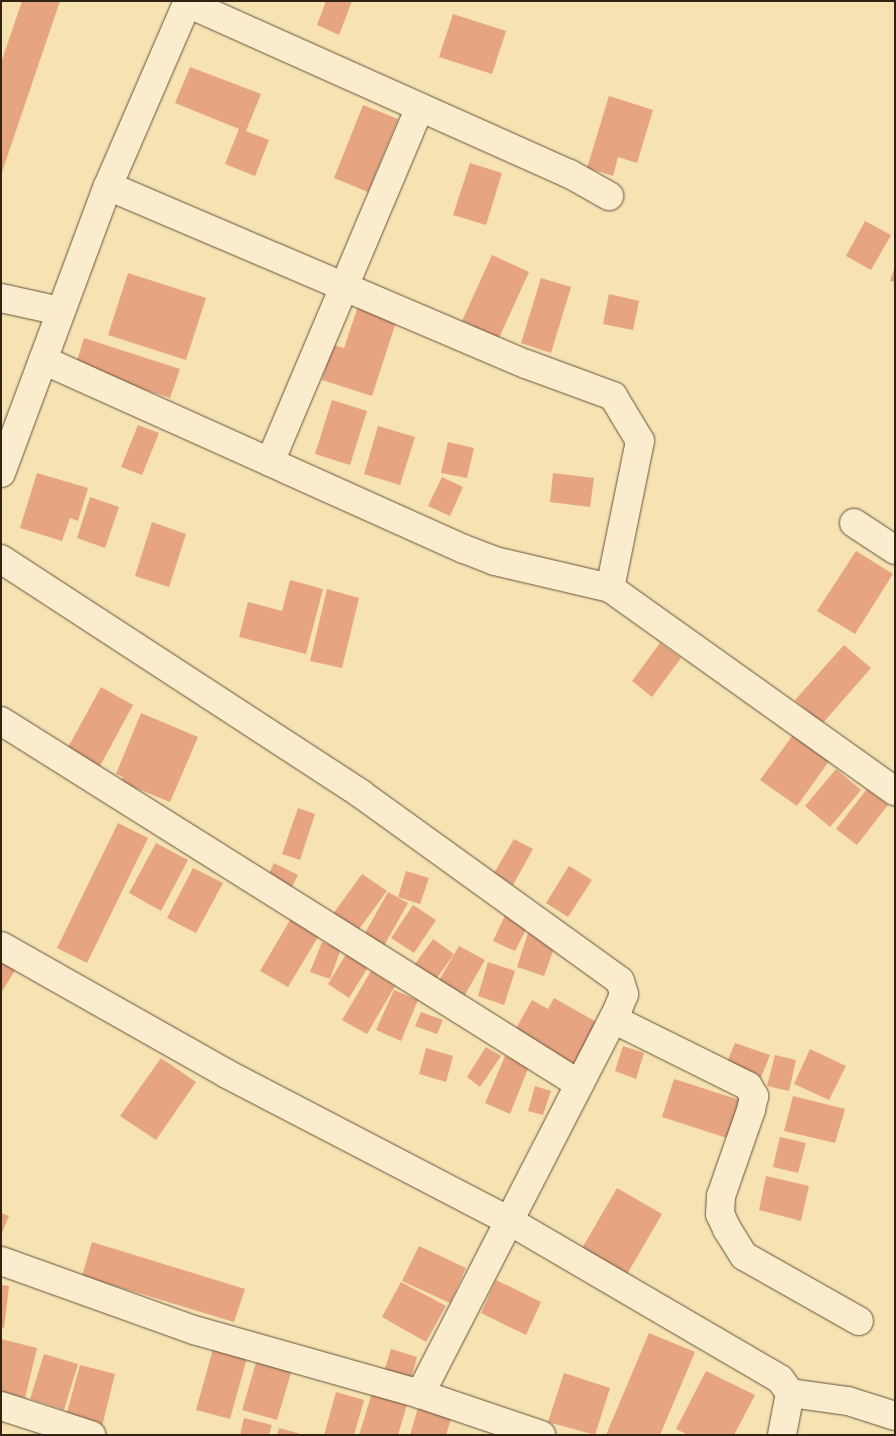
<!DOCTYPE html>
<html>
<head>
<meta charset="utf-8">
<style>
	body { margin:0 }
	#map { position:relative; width:896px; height:1436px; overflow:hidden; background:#f7e2b2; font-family:"IM FELL DW Pica",serif }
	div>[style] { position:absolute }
	.building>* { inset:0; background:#e7a481 }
	.roads { filter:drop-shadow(0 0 1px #62533c) drop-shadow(0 0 1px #62533c) }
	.minor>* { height:28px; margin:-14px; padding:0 14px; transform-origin:14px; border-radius:14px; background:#faeccd }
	span { translate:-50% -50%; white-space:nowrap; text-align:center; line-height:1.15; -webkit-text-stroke:4px #faeccd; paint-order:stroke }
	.frame { position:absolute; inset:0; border:2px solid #302314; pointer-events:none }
</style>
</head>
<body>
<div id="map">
	<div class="building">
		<i style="clip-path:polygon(22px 1px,60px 1px,2px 172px,1px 63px)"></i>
		<i style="clip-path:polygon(326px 1px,352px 1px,339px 35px,317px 25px)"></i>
		<i style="clip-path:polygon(453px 14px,506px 31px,492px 74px,439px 57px)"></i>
		<i style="clip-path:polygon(190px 67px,261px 94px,246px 131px,269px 140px,255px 176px,225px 164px,239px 129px,175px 103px)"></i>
		<i style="clip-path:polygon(609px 96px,653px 110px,637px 163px,618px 157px,613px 176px,587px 168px)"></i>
		<i style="clip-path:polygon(363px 105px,398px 119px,368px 192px,334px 178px)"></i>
		<i style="clip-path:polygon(470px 163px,502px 173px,486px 225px,453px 215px)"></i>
		<i style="clip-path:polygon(865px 221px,891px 235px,871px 270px,846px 256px)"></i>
		<i style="clip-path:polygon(492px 255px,529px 272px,499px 338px,462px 321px)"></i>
		<i style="clip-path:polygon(895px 266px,895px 282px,890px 281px)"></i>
		<i style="clip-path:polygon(128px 273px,206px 298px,186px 360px,108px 335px)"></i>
		<i style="clip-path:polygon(541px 278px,571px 287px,551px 353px,521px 343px)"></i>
		<i style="clip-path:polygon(609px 294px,639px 301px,633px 330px,603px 324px)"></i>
		<i style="clip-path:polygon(359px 303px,398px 316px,372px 396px,322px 380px,333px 345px,344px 348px)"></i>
		<i style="clip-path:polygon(84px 338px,180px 369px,170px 398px,75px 367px)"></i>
		<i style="clip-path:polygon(332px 400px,367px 411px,350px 465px,315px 454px)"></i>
		<i style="clip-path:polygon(138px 425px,159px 433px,142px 475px,121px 467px)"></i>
		<i style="clip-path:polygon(378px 426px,415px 437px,400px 485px,364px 474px)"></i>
		<i style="clip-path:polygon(448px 442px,474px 448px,467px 478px,441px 473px)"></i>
		<i style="clip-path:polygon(37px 473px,88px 488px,78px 521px,70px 518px,62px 541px,20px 528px)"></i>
		<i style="clip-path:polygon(553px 473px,594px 478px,590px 507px,550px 502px)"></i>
		<i style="clip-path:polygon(442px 477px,463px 487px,450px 516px,428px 506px)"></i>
		<i style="clip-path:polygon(90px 497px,119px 507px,105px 548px,77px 538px)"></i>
		<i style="clip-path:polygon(152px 522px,186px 534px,169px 587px,135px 576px)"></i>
		<i style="clip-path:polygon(856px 551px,893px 574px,855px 634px,817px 611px)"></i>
		<i style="clip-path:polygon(290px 580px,323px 589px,306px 654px,239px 637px,248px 602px,282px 611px)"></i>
		<i style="clip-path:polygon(327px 589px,359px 598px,342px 668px,310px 661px)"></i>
		<i style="clip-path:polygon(660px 643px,681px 658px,652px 697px,632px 681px)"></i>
		<i style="clip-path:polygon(844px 645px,871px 668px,822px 724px,795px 700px)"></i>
		<i style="clip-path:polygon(101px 687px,133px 705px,99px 768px,66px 751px)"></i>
		<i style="clip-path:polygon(141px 713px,198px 737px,170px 802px,121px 782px,123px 777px,116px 774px)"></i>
		<i style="clip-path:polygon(793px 735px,829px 761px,797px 806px,760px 780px)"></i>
		<i style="clip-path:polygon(836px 769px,861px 790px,830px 827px,805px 806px)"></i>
		<i style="clip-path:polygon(867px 789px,888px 805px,857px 845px,836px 829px)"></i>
		<i style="clip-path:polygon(298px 808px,315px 814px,300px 860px,282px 854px)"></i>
		<i style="clip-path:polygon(118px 823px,148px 838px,87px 963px,57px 948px)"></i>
		<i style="clip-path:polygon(514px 839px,533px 849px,513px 885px,494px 873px)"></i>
		<i style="clip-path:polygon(156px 843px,188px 860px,161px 911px,129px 893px)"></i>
		<i style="clip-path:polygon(274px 863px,298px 875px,289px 892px,266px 880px)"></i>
		<i style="clip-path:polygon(569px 866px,592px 880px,568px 917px,546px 903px)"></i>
		<i style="clip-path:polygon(193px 868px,223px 883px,196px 933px,167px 918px)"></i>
		<i style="clip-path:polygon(406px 871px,429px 878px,420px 904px,398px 897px)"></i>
		<i style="clip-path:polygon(362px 874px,387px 891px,354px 936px,330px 918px)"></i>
		<i style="clip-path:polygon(388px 892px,408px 903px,380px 953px,360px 942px)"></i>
		<i style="clip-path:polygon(413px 905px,436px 920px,414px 953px,391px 938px)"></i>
		<i style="clip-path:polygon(507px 911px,530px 922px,515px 951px,493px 941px)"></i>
		<i style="clip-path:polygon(293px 915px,321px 932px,288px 987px,260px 971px)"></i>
		<i style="clip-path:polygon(528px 933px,556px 943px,544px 976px,517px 967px)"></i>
		<i style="clip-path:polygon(433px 939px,454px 954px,432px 985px,410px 971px)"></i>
		<i style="clip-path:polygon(322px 942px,341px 949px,330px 979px,310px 972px)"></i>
		<i style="clip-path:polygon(459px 946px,485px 960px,463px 998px,437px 984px)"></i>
		<i style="clip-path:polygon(1px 954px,19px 964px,1px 993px)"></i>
		<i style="clip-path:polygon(346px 954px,368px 967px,349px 998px,328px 984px)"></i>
		<i style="clip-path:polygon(488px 962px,515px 971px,504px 1005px,478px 996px)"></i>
		<i style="clip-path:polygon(371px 971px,395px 986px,367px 1034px,342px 1020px)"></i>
		<i style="clip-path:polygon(394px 990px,418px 1000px,401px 1041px,376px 1030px)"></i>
		<i style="clip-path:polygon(554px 998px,600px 1024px,577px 1066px,514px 1032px,532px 1000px,548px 1009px)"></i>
		<i style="clip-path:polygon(421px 1012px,443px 1020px,437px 1034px,415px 1026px)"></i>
		<i style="clip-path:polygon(735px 1043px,770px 1055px,760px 1080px,725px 1067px)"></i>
		<i style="clip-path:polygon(623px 1046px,644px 1053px,636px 1079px,615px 1071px)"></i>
		<i style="clip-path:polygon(486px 1047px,501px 1056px,480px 1087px,467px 1077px)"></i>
		<i style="clip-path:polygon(426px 1048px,453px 1056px,446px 1082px,419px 1074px)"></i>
		<i style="clip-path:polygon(810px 1049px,846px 1066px,829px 1100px,794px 1084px)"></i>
		<i style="clip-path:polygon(775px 1055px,796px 1060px,789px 1091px,767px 1086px)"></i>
		<i style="clip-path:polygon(505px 1056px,529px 1066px,510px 1114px,485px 1103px)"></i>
		<i style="clip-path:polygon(161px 1058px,196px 1082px,156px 1140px,120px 1116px)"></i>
		<i style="clip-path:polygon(674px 1079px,743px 1101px,730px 1139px,662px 1117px)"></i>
		<i style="clip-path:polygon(535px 1086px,551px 1091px,543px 1115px,528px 1111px)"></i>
		<i style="clip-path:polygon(793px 1096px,845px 1109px,835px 1143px,784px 1131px)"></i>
		<i style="clip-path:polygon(780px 1137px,806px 1143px,798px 1173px,773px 1167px)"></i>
		<i style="clip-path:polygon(766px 1176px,809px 1186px,801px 1221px,759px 1210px)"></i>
		<i style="clip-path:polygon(617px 1188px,662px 1214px,626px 1276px,581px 1250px)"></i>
		<i style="clip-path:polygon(1px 1213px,9px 1216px,1px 1235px)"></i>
		<i style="clip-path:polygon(92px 1242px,245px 1289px,234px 1322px,82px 1276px)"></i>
		<i style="clip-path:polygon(419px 1246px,466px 1268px,450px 1303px,402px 1281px)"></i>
		<i style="clip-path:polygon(496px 1280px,541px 1302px,526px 1335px,481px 1313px)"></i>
		<i style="clip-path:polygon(401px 1282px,446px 1306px,426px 1342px,382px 1317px)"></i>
		<i style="clip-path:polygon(1px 1285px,9px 1286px,4px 1328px,1px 1327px)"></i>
		<i style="clip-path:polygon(649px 1333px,695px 1352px,660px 1435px,606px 1435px)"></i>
		<i style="clip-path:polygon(1px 1339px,37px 1348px,25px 1398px,1px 1392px)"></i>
		<i style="clip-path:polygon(213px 1349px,247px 1358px,230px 1419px,196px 1410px)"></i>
		<i style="clip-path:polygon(391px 1349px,417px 1357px,410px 1383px,383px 1375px)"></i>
		<i style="clip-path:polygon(44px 1354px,78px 1364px,64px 1410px,30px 1399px)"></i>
		<i style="clip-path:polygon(258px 1356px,293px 1366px,277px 1420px,242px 1410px)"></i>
		<i style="clip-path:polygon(80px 1365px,115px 1374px,102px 1426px,66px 1416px)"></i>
		<i style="clip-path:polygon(706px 1371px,755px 1395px,734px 1435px,688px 1435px,676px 1429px)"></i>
		<i style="clip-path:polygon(564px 1373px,610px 1388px,595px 1435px,548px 1422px)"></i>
		<i style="clip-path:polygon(373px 1390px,408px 1401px,398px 1435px,359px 1435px)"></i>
		<i style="clip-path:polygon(336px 1392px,364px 1400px,354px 1435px,324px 1435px)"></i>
		<i style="clip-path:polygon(418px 1408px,451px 1419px,446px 1435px,410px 1435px)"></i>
		<i style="clip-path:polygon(244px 1418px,272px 1425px,269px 1435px,240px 1435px)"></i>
		<i style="clip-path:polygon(279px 1428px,301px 1434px,301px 1435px,277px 1435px)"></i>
	</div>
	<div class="roads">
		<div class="minor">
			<i style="left:187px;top:3px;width:419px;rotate:24.1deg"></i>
			<i style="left:570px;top:174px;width:45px;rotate:29.4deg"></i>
			<i style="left:108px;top:186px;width:454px;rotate:23.1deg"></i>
			<i style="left:526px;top:364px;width:93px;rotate:20.2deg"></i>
			<i style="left:613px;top:396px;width:52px;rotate:59deg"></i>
			<i style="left:640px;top:441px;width:150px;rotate:101.5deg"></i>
			<i style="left:1px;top:298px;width:60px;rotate:12.4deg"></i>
			<i style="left:43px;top:360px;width:461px;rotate:24.2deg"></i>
			<i style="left:464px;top:549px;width:33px;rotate:21deg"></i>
			<i style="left:495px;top:561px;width:118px;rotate:13.2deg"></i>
			<i style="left:610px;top:588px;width:350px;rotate:35.5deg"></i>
			<i style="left:270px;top:462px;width:385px;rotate:-67.1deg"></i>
			<i style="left:1px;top:473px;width:306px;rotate:-69.6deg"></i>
			<i style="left:108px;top:186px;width:202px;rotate:-66.6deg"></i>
			<i style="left:854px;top:523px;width:49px;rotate:33.4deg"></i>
			<i style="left:1px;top:559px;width:430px;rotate:33.1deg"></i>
			<i style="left:361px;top:794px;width:319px;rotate:35.8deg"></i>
			<i style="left:620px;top:981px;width:14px;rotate:73deg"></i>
			<i style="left:624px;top:994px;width:16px;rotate:112deg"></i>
			<i style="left:618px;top:1009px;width:433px;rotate:117.2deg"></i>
			<i style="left:1px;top:721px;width:683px;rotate:32.13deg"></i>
			<i style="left:1px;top:946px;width:260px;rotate:29.5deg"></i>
			<i style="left:227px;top:1074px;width:314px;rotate:27.5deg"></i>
			<i style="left:506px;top:1219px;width:317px;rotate:30.3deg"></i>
			<i style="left:780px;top:1379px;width:17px;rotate:54deg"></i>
			<i style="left:790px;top:1393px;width:43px;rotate:100.8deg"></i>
			<i style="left:613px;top:1019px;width:151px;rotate:26.4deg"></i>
			<i style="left:748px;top:1086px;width:12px;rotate:59deg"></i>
			<i style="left:754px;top:1096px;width:14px;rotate:102deg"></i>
			<i style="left:751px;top:1110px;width:91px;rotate:109.2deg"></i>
			<i style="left:721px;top:1196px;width:18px;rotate:93deg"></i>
			<i style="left:720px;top:1214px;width:17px;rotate:65deg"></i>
			<i style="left:727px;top:1229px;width:32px;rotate:58deg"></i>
			<i style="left:744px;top:1256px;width:132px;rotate:29.5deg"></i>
			<i style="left:1px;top:1261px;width:205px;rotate:19.7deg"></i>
			<i style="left:194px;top:1330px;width:235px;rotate:15.8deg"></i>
			<i style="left:420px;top:1394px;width:128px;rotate:18.7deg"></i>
			<i style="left:790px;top:1393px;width:59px;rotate:7.9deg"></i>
			<i style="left:848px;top:1401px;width:49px;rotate:17.7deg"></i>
			<i style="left:1px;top:1406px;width:95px;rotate:17.9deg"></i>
		</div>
	</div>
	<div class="frame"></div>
</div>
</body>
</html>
